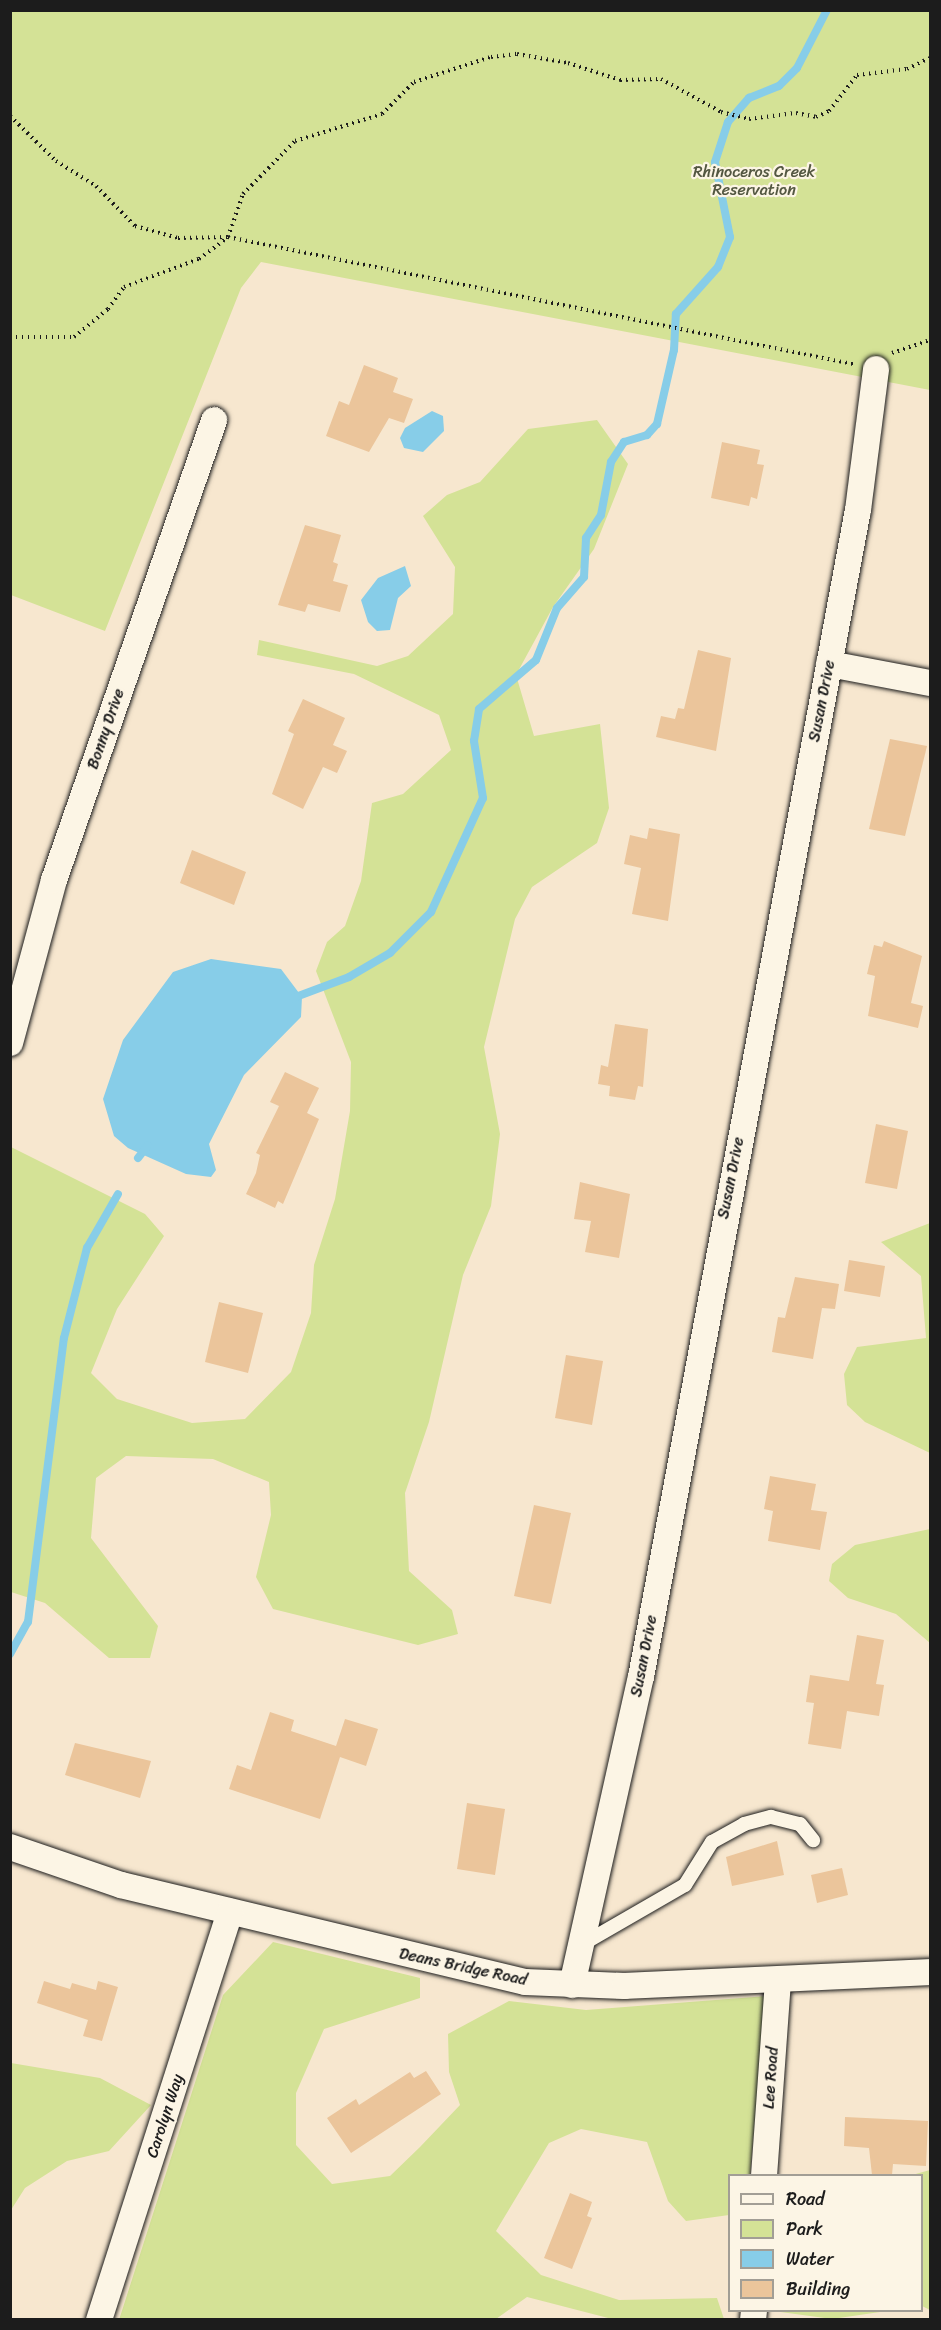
<!DOCTYPE html>
<html>
<head>
<meta charset="utf-8">
<style>
	body { margin:0 }
	#map { position:relative; width:941px; height:2330px; overflow:hidden; background:#f7e7cf; font-family:Sriracha,sans-serif }
	div>[style] { position:absolute }
	.green>* { inset:0; background:#d4e296 }
	.water>* { inset:0; background:#87cde8 }
	.stream>* { height:8px; margin:-4px; padding:0 4px; transform-origin:4px; border-radius:4px; background:#87cde8 }
	.building>* { inset:0; background:#ebc59b }
	.path>* { height:4px; margin-top:-2px; transform-origin:0; background:repeating-linear-gradient(90deg,#1c1c1c 0 1.5px,transparent 0 6px) }
	.roads { filter:drop-shadow(0 0 2px #1c1c1c) drop-shadow(0 0 2px #1c1c1c) }
	.lane>* { height:14px; margin:-7px; padding:0 7px; transform-origin:7px; border-radius:7px; background:#fcf5e5 }
	.street>* { height:26px; margin:-13px; padding:0 13px; transform-origin:13px; border-radius:13px; background:#fcf5e5 }
	span { translate:-50% -50%; white-space:nowrap; text-align:center; line-height:1.15; -webkit-text-stroke:4.5px #fcf5e5; paint-order:stroke }
	.park-label { font-size:16px; color:#535741 }
	.street-label { font-size:16px; color:#1c1c1c }
	.frame { position:absolute; inset:0; border:12px solid #1c1c1c; pointer-events:none }
	.legend { position:absolute; left:728px; top:2174px; width:195px; height:138px; box-sizing:border-box; background:#fcf5e5; border:2px solid #a29e95; margin:0; padding:8px 10px; list-style:none; font-size:18px; color:#1c1c1c }
	.legend li { display:flex; align-items:center; gap:12px; height:30px }
	.legend b { width:30px; border:2px solid #a29e95 }
</style>
</head>
<body>
<div id="map">
	<div class="green">
		<i style="clip-path:polygon(11px 11px,930px 11px,930px 390px,261px 262px,241px 288px,105px 631px,11px 595px)"></i>
		<i style="clip-path:polygon(597px 420px,628px 464px,594px 549px,553px 607px,516px 675px,534px 736px,600px 724px,609px 808px,597px 843px,532px 887px,515px 919px,484px 1047px,500px 1134px,491px 1206px,463px 1275px,429px 1422px,405px 1493px,409px 1571px,452px 1610px,458px 1634px,418px 1645px,273px 1609px,256px 1577px,271px 1515px,269px 1482px,213px 1459px,126px 1456px,96px 1478px,91px 1538px,158px 1626px,150px 1658px,109px 1658px,45px 1603px,11px 1592px,11px 1147px,145px 1214px,164px 1236px,117px 1309px,91px 1373px,117px 1399px,192px 1423px,245px 1419px,291px 1372px,311px 1313px,314px 1265px,335px 1199px,350px 1111px,351px 1062px,316px 971px,327px 942px,345px 926px,361px 881px,372px 803px,403px 794px,451px 750px,439px 715px,354px 674px,257px 655px,259px 640px,377px 666px,408px 656px,453px 614px,455px 567px,423px 516px,447px 495px,480px 482px,528px 429px)"></i>
		<i style="clip-path:polygon(930px 1223px,930px 1453px,865px 1422px,847px 1405px,844px 1374px,857px 1347px,926px 1338px,921px 1276px,881px 1242px)"></i>
		<i style="clip-path:polygon(930px 1529px,930px 1643px,896px 1614px,848px 1598px,829px 1581px,832px 1564px,855px 1545px)"></i>
		<i style="clip-path:polygon(273px 1942px,420px 1978px,420px 1998px,324px 2029px,296px 2093px,296px 2145px,332px 2184px,390px 2176px,420px 2147px,460px 2105px,449px 2072px,448px 2034px,509px 2001px,586px 2010px,766px 1996px,750px 2175px,730px 2176px,729px 2215px,686px 2221px,668px 2201px,647px 2142px,581px 2129px,549px 2143px,496px 2231px,541px 2275px,619px 2300px,717px 2298px,724px 2319px,612px 2319px,527px 2297px,496px 2319px,119px 2320px,223px 1995px)"></i>
		<i style="clip-path:polygon(11px 2063px,100px 2078px,151px 2105px,109px 2151px,67px 2161px,25px 2188px,11px 2210px)"></i>
		<i style="clip-path:polygon(930px 2170px,930px 2310px,922px 2306px,922px 2176px,912px 2175px)"></i>
		<i style="clip-path:polygon(766px 2310px,887px 2311px,832px 2319px)"></i>
	</div>
	<div class="water">
		<i style="clip-path:polygon(432px 411px,443px 416px,444px 431px,423px 452px,404px 448px,400px 438px,405px 428px)"></i>
		<i style="clip-path:polygon(405px 566px,411px 586px,398px 598px,390px 630px,377px 631px,368px 622px,361px 600px,378px 578px)"></i>
		<i style="clip-path:polygon(211px 959px,281px 969px,302px 997px,301px 1017px,244px 1075px,209px 1144px,216px 1170px,211px 1177px,186px 1174px,128px 1148px,114px 1136px,103px 1099px,123px 1040px,173px 972px)"></i>
	</div>
	<div class="stream">
		<i style="left:293px;top:998px;width:60px;rotate:-20.6deg"></i>
		<i style="left:349px;top:977px;width:48px;rotate:-30.3deg"></i>
		<i style="left:390px;top:953px;width:58px;rotate:-45deg"></i>
		<i style="left:431px;top:912px;width:125px;rotate:-65.5deg"></i>
		<i style="left:483px;top:798px;width:58px;rotate:-99deg"></i>
		<i style="left:474px;top:741px;width:32px;rotate:-81deg"></i>
		<i style="left:479px;top:709px;width:75px;rotate:-40.7deg"></i>
		<i style="left:536px;top:660px;width:56px;rotate:-68deg"></i>
		<i style="left:557px;top:608px;width:41px;rotate:-48.9deg"></i>
		<i style="left:584px;top:577px;width:39px;rotate:-87deg"></i>
		<i style="left:586px;top:538px;width:27px;rotate:-57deg"></i>
		<i style="left:601px;top:515px;width:54px;rotate:-79.3deg"></i>
		<i style="left:611px;top:462px;width:24px;rotate:-57deg"></i>
		<i style="left:624px;top:442px;width:24px;rotate:-17deg"></i>
		<i style="left:647px;top:435px;width:15px;rotate:-48deg"></i>
		<i style="left:657px;top:424px;width:76px;rotate:-77.1deg"></i>
		<i style="left:674px;top:350px;width:36px;rotate:-87deg"></i>
		<i style="left:676px;top:314px;width:63px;rotate:-48.2deg"></i>
		<i style="left:718px;top:267px;width:32px;rotate:-68deg"></i>
		<i style="left:730px;top:237px;width:76px;rotate:-101.3deg"></i>
		<i style="left:715px;top:162px;width:42px;rotate:-72deg"></i>
		<i style="left:728px;top:122px;width:32px;rotate:-49deg"></i>
		<i style="left:749px;top:98px;width:32px;rotate:-22deg"></i>
		<i style="left:779px;top:86px;width:25px;rotate:-45deg"></i>
		<i style="left:797px;top:68px;width:65px;rotate:-62.7deg"></i>
		<i style="left:138px;top:1158px;width:16px;rotate:-52deg"></i>
		<i style="left:10px;top:1654px;width:37px;rotate:-61deg"></i>
		<i style="left:28px;top:1622px;width:286px;rotate:-82.8deg"></i>
		<i style="left:64px;top:1338px;width:93px;rotate:-75.7deg"></i>
		<i style="left:87px;top:1248px;width:62px;rotate:-60.1deg"></i>
	</div>
	<div class="building">
		<i style="clip-path:polygon(364px 365px,398px 378px,393px 392px,413px 399px,404px 423px,389px 418px,369px 452px,326px 436px,339px 401px,349px 405px)"></i>
		<i style="clip-path:polygon(722px 442px,760px 450px,757px 464px,764px 465px,757px 499px,751px 497px,749px 506px,711px 498px)"></i>
		<i style="clip-path:polygon(305px 525px,341px 535px,333px 562px,338px 564px,333px 581px,348px 585px,340px 612px,308px 604px,305px 612px,278px 605px)"></i>
		<i style="clip-path:polygon(698px 650px,731px 658px,716px 751px,656px 737px,661px 716px,675px 719px,678px 708px,684px 709px)"></i>
		<i style="clip-path:polygon(303px 699px,345px 718px,333px 745px,347px 751px,337px 773px,323px 767px,303px 809px,272px 794px,294px 734px,288px 731px)"></i>
		<i style="clip-path:polygon(890px 739px,927px 746px,905px 836px,869px 829px)"></i>
		<i style="clip-path:polygon(649px 828px,680px 834px,668px 921px,632px 914px,641px 868px,624px 864px,630px 835px,647px 839px)"></i>
		<i style="clip-path:polygon(192px 850px,246px 872px,234px 905px,180px 883px)"></i>
		<i style="clip-path:polygon(884px 941px,922px 956px,911px 1003px,923px 1006px,918px 1028px,868px 1016px,875px 976px,867px 974px,874px 945px,882px 947px)"></i>
		<i style="clip-path:polygon(615px 1024px,648px 1029px,643px 1087px,638px 1086px,635px 1100px,609px 1096px,610px 1086px,598px 1084px,601px 1065px,608px 1067px)"></i>
		<i style="clip-path:polygon(285px 1072px,319px 1088px,307px 1113px,319px 1119px,283px 1204px,278px 1201px,275px 1208px,246px 1194px,256px 1173px,260px 1155px,256px 1153px,279px 1106px,270px 1102px)"></i>
		<i style="clip-path:polygon(876px 1124px,908px 1131px,897px 1189px,865px 1183px)"></i>
		<i style="clip-path:polygon(580px 1182px,630px 1194px,619px 1258px,585px 1252px,591px 1221px,574px 1219px)"></i>
		<i style="clip-path:polygon(849px 1260px,885px 1266px,880px 1297px,844px 1291px)"></i>
		<i style="clip-path:polygon(795px 1277px,839px 1284px,835px 1309px,822px 1308px,813px 1359px,772px 1352px,778px 1317px,785px 1318px)"></i>
		<i style="clip-path:polygon(219px 1302px,263px 1313px,248px 1373px,205px 1362px)"></i>
		<i style="clip-path:polygon(566px 1355px,603px 1361px,592px 1425px,555px 1418px)"></i>
		<i style="clip-path:polygon(770px 1476px,816px 1484px,811px 1510px,827px 1512px,820px 1550px,768px 1541px,773px 1511px,764px 1509px)"></i>
		<i style="clip-path:polygon(534px 1505px,571px 1513px,551px 1604px,514px 1596px)"></i>
		<i style="clip-path:polygon(857px 1635px,884px 1640px,876px 1684px,884px 1685px,879px 1716px,847px 1711px,841px 1749px,808px 1744px,814px 1703px,806px 1702px,810px 1675px,849px 1681px)"></i>
		<i style="clip-path:polygon(270px 1712px,294px 1720px,291px 1731px,336px 1746px,345px 1719px,378px 1729px,366px 1766px,340px 1757px,320px 1819px,229px 1789px,237px 1765px,251px 1770px)"></i>
		<i style="clip-path:polygon(75px 1743px,151px 1761px,140px 1798px,65px 1775px)"></i>
		<i style="clip-path:polygon(467px 1803px,505px 1809px,495px 1875px,457px 1869px)"></i>
		<i style="clip-path:polygon(777px 1841px,784px 1875px,732px 1886px,726px 1857px)"></i>
		<i style="clip-path:polygon(842px 1868px,848px 1895px,817px 1903px,811px 1875px)"></i>
		<i style="clip-path:polygon(44px 1981px,70px 1989px,72px 1983px,96px 1990px,98px 1981px,118px 1987px,102px 2041px,83px 2036px,88px 2020px,37px 2003px)"></i>
		<i style="clip-path:polygon(426px 2071px,441px 2094px,351px 2153px,327px 2118px,356px 2099px,359px 2105px,410px 2072px,414px 2078px)"></i>
		<i style="clip-path:polygon(845px 2117px,928px 2121px,926px 2166px,893px 2164px,892px 2175px,872px 2175px,869px 2148px,844px 2146px)"></i>
		<i style="clip-path:polygon(570px 2193px,592px 2202px,587px 2216px,592px 2218px,572px 2269px,544px 2258px)"></i>
	</div>
	<div class="path">
		<i style="left:10px;top:116px;width:64px;rotate:44.4deg"></i>
		<i style="left:56px;top:161px;width:47px;rotate:32deg"></i>
		<i style="left:96px;top:186px;width:56px;rotate:45.7deg"></i>
		<i style="left:135px;top:226px;width:45px;rotate:15.6deg"></i>
		<i style="left:178px;top:238px;width:50px;rotate:-1.1deg"></i>
		<i style="left:228px;top:237px;width:46px;rotate:-70.8deg"></i>
		<i style="left:243px;top:194px;width:74px;rotate:-45.5deg"></i>
		<i style="left:295px;top:141px;width:91px;rotate:-17.2deg"></i>
		<i style="left:382px;top:114px;width:45px;rotate:-45deg"></i>
		<i style="left:414px;top:82px;width:81px;rotate:-18deg"></i>
		<i style="left:491px;top:57px;width:26px;rotate:-7deg"></i>
		<i style="left:517px;top:54px;width:52px;rotate:10deg"></i>
		<i style="left:568px;top:63px;width:55px;rotate:18.1deg"></i>
		<i style="left:620px;top:80px;width:41px;rotate:-1.4deg"></i>
		<i style="left:661px;top:79px;width:68px;rotate:28.8deg"></i>
		<i style="left:721px;top:112px;width:29px;rotate:14deg"></i>
		<i style="left:749px;top:119px;width:47px;rotate:-7.3deg"></i>
		<i style="left:796px;top:113px;width:20px;rotate:11deg"></i>
		<i style="left:816px;top:117px;width:14px;rotate:-25deg"></i>
		<i style="left:829px;top:111px;width:46px;rotate:-52.1deg"></i>
		<i style="left:857px;top:75px;width:50px;rotate:-6.8deg"></i>
		<i style="left:907px;top:69px;width:25px;rotate:-26deg"></i>
		<i style="left:10px;top:337px;width:64px"></i>
		<i style="left:74px;top:337px;width:44px;rotate:-39.5deg"></i>
		<i style="left:108px;top:309px;width:27px;rotate:-54deg"></i>
		<i style="left:124px;top:287px;width:80px;rotate:-20.5deg"></i>
		<i style="left:199px;top:259px;width:36px;rotate:-37deg"></i>
		<i style="left:228px;top:237px;width:638px;rotate:11.49deg"></i>
		<i style="left:892px;top:353px;width:40px;rotate:-18.9deg"></i>
	</div>
	<div class="roads">
		<div class="lane">
			<i style="left:581px;top:1945px;width:120px;rotate:-30deg"></i>
			<i style="left:685px;top:1885px;width:51px;rotate:-57.9deg"></i>
			<i style="left:712px;top:1842px;width:37px;rotate:-29deg"></i>
			<i style="left:744px;top:1824px;width:28px;rotate:-15deg"></i>
			<i style="left:771px;top:1817px;width:30px;rotate:14deg"></i>
			<i style="left:800px;top:1824px;width:21px;rotate:51deg"></i>
		</div>
		<div class="street">
			<i style="left:829px;top:664px;width:103px;rotate:10.7deg"></i>
			<i style="left:10px;top:1043px;width:169px;rotate:-74.9deg"></i>
			<i style="left:54px;top:880px;width:487px;rotate:-70.8deg"></i>
			<i style="left:10px;top:1847px;width:117px;rotate:18.9deg"></i>
			<i style="left:121px;top:1885px;width:415px;rotate:13.5deg"></i>
			<i style="left:525px;top:1982px;width:100px;rotate:2.3deg"></i>
			<i style="left:625px;top:1986px;width:305px;rotate:-2.6deg"></i>
			<i style="left:572px;top:1985px;width:316px;rotate:-77.4deg"></i>
			<i style="left:641px;top:1677px;width:1187px;rotate:-79.47deg"></i>
			<i style="left:858px;top:510px;width:142px;rotate:-82.7deg"></i>
			<i style="left:764px;top:2176px;width:196px;rotate:-85.9deg"></i>
			<i style="left:99px;top:2320px;width:429px;rotate:-72.2deg"></i>
			<i style="left:753px;top:2320px;width:10px;rotate:-84deg"></i>
		</div>
	</div>
	<div class="park-label">
		<span style="left:754px;top:181px">Rhinoceros Creek<br>Reservation</span>
	</div>
	<div class="street-label">
		<span style="left:822px;top:701px;rotate:-79deg">Susan Drive</span>
		<span style="left:106px;top:729px;rotate:-71deg">Bonny Drive</span>
		<span style="left:731px;top:1178px;rotate:-79deg">Susan Drive</span>
		<span style="left:644px;top:1656px;rotate:-79deg">Susan Drive</span>
		<span style="left:463px;top:1967px;rotate:12deg">Deans Bridge Road</span>
		<span style="left:771px;top:2078px;rotate:-86deg">Lee Road</span>
		<span style="left:165px;top:2116px;rotate:-72deg">Carolyn Way</span>
	</div>
	<div class="frame"></div>
	<ul class="legend">
	<li><b style="height:8px;background:#fcf5e5"></b>Road</li>
	<li><b style="height:16px;background:#d4e296"></b>Park</li>
	<li><b style="height:16px;background:#87cde8"></b>Water</li>
	<li><b style="height:16px;background:#ebc59b"></b>Building</li>
	</ul>
</div>
</body>
</html>
